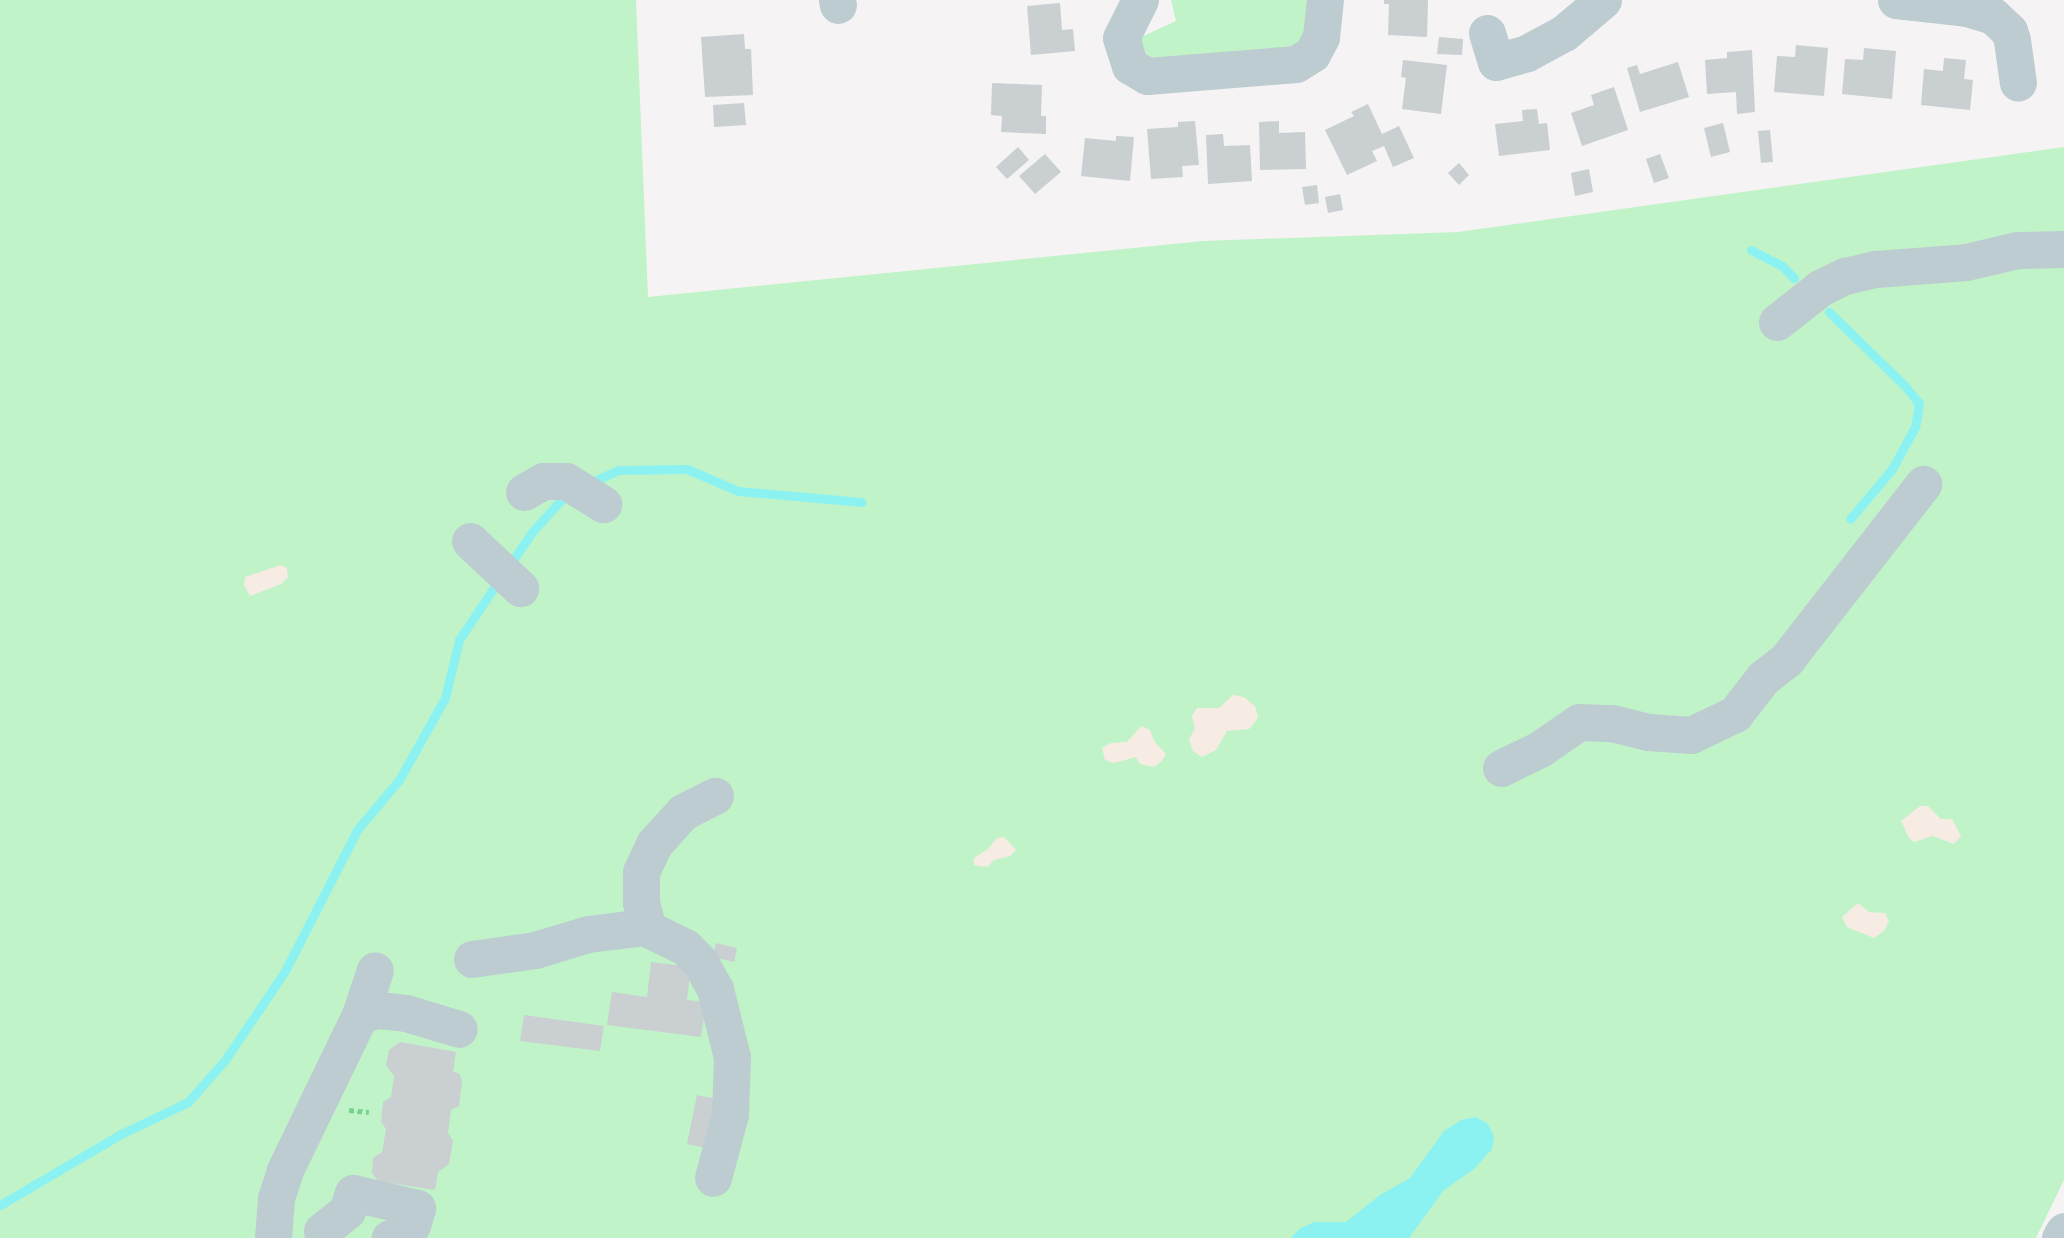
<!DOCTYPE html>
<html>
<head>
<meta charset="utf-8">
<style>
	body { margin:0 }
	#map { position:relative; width:2064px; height:1238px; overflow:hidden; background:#f5f3f3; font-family:"Varela Round",sans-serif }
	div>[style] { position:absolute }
	.green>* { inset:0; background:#c1f3c9 }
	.sand>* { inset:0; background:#f6ece4 }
	.water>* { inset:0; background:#8cf2f1 }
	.stream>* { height:9px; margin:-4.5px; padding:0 4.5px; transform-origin:4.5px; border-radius:4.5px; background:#8cf2f1 }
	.building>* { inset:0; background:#cacfd2 }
	.path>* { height:4.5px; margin-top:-2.25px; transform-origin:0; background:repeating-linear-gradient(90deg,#76d491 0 5px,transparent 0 8.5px) }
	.minor>* { height:37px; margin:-18.5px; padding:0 18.5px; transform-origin:18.5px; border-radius:18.5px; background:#bdccd0 }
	span { translate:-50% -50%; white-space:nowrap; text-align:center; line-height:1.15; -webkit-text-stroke:5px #fff; paint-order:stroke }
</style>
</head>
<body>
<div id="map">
	<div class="green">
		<i style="clip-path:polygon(0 0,636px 0,648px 297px,1203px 241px,1458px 232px,2064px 147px,2064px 1180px,2036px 1238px,0 1238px)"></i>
		<i style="clip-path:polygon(1171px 0,1313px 0,1312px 17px,1296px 49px,1149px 58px,1139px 38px,1176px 21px)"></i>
	</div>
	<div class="sand">
		<i style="clip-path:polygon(281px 565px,287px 568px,288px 577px,281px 584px,250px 596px,244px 585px,245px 577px)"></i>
		<i style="clip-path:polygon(1233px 695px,1244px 697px,1255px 706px,1258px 718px,1249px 729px,1227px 731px,1216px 750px,1202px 757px,1193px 751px,1189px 739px,1195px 729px,1192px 716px,1197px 708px,1219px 708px)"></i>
		<i style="clip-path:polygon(1141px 726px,1150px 730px,1154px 741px,1166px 754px,1161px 762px,1154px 767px,1140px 764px,1136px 757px,1114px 763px,1105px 760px,1102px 748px,1111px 743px,1127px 742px)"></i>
		<i style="clip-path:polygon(1920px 806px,1928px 806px,1941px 819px,1952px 819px,1961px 836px,1954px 844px,1933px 836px,1914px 842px,1909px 838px,1901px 821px)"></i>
		<i style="clip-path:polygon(1004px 837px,1016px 850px,1010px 856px,994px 860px,987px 867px,974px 865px,974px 858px,988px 849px,997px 838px)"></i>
		<i style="clip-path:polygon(1858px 903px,1869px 912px,1885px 913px,1889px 921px,1884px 931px,1874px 938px,1847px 927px,1842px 917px)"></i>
	</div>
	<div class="water">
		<i style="clip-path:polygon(1476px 1117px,1488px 1124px,1494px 1136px,1492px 1149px,1474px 1169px,1443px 1191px,1409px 1238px,1291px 1238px,1299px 1229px,1314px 1222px,1346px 1222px,1380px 1195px,1410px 1178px,1444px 1131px,1461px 1120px)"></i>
	</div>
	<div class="stream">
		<i style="left:1751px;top:250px;width:35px;rotate:27deg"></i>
		<i style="left:1782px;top:266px;width:17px;rotate:45deg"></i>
		<i style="left:1829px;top:312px;width:106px;rotate:44.2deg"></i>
		<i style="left:1905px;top:386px;width:22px;rotate:51deg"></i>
		<i style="left:1919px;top:403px;width:24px;rotate:99deg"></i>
		<i style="left:1915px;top:427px;width:48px;rotate:118.7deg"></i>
		<i style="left:1892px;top:469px;width:65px;rotate:130deg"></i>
		<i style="left:588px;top:484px;width:33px;rotate:-25deg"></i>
		<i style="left:618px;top:470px;width:69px;rotate:-0.8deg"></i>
		<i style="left:687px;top:469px;width:56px;rotate:23.3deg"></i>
		<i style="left:738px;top:491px;width:124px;rotate:5.1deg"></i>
		<i style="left:509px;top:566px;width:41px;rotate:-55.9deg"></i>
		<i style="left:532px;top:532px;width:43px;rotate:-47.8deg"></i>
		<i style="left:561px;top:500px;width:11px;rotate:-34deg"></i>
		<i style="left:0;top:1205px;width:140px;rotate:-30.4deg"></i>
		<i style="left:121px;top:1134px;width:74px;rotate:-25.5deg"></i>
		<i style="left:188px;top:1102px;width:56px;rotate:-48.6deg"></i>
		<i style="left:225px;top:1060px;width:107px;rotate:-56deg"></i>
		<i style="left:285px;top:971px;width:158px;rotate:-62.9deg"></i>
		<i style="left:357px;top:830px;width:65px;rotate:-50deg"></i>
		<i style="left:399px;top:780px;width:94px;rotate:-60.7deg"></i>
		<i style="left:445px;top:698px;width:60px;rotate:-76.4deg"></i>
		<i style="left:459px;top:640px;width:72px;rotate:-56.3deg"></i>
	</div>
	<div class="building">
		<i style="clip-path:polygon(1384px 0,1428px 0,1427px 37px,1388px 35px,1389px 4px,1384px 4px)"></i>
		<i style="clip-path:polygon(1060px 3px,1062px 30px,1073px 29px,1075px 51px,1031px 55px,1027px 6px)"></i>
		<i style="clip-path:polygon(744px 34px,745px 49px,751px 49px,753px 95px,705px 97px,701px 37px)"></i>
		<i style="clip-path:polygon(1439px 37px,1463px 39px,1462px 55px,1437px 54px)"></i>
		<i style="clip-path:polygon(1796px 45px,1828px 48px,1824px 96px,1774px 92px,1777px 56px,1795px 57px)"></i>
		<i style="clip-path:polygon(1864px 48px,1896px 51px,1892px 99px,1842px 94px,1845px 59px,1863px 60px)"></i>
		<i style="clip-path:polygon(1752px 50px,1755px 112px,1737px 114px,1736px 92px,1707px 94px,1705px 60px,1727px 58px,1727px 52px)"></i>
		<i style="clip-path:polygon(1944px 58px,1966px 60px,1964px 79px,1973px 80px,1970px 110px,1921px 105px,1924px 69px,1943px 71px)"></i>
		<i style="clip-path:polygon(1403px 60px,1447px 65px,1441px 114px,1402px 109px,1406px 78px,1401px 77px)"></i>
		<i style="clip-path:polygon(1678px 62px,1689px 97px,1640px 112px,1627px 68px,1637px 65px,1640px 74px)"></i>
		<i style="clip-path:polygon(992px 83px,1042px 85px,1041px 116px,1046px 116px,1046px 134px,1001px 132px,1002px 116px,991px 115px)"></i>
		<i style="clip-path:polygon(1614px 87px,1628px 130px,1582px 146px,1571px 113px,1594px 105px,1591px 95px)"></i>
		<i style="clip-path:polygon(744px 103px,746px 125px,714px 127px,713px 105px)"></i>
		<i style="clip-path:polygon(1368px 104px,1382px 134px,1399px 126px,1414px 158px,1393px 167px,1384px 146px,1372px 151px,1377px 161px,1347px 175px,1325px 130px,1354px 116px,1351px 112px)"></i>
		<i style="clip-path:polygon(1537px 109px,1539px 124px,1547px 123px,1550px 150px,1499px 156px,1495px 124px,1523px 121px,1522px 110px)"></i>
		<i style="clip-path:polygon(1195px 121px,1199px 165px,1182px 166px,1183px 177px,1151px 179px,1147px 129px,1178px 127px,1178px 122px)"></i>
		<i style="clip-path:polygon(1279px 121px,1279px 133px,1305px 132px,1306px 169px,1260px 170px,1259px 122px)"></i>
		<i style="clip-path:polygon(1723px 123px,1730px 152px,1711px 157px,1704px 128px)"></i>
		<i style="clip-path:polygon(1770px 130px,1773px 162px,1761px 163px,1758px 131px)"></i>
		<i style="clip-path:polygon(1223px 134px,1224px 146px,1250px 145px,1252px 181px,1208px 184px,1206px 135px)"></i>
		<i style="clip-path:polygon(1116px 136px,1134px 137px,1130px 181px,1081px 176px,1085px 138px,1116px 141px)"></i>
		<i style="clip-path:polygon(1018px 147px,1029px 160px,1007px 179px,996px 167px)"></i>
		<i style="clip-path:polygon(1045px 154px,1061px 172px,1035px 194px,1019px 176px)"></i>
		<i style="clip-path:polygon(1660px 154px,1669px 178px,1654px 183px,1646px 159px)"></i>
		<i style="clip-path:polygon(1459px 163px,1469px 175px,1459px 185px,1448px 173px)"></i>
		<i style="clip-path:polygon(1589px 169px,1593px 192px,1575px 196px,1571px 173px)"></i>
		<i style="clip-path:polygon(1317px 185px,1319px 203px,1305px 205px,1302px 187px)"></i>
		<i style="clip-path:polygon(1340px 194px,1343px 210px,1328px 213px,1325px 197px)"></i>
		<i style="clip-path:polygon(716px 943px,737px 948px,734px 962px,713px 957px)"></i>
		<i style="clip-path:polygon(651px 962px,691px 967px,687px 1000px,706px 1002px,701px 1037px,607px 1025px,612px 992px,647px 997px)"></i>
		<i style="clip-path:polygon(524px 1015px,604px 1026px,600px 1051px,520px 1041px)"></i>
		<i style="clip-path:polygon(400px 1042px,456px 1052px,453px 1072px,459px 1073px,462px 1081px,459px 1106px,451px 1110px,448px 1133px,453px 1141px,449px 1164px,438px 1172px,435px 1190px,378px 1181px,372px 1173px,373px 1158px,382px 1152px,386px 1129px,381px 1122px,383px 1102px,391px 1097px,394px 1076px,386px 1065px,389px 1050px)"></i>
		<i style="clip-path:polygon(697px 1095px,727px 1101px,716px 1150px,687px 1144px)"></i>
	</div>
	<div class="path">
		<i style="left:349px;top:1110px;width:20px;rotate:6deg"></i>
	</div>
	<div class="minor">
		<i style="left:837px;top:0;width:5px;rotate:79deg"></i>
		<i style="left:1140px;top:0;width:42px;rotate:116.6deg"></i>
		<i style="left:1121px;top:38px;width:29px;rotate:72deg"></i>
		<i style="left:1130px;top:66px;width:20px;rotate:30deg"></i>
		<i style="left:1147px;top:76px;width:149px;rotate:-4.6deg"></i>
		<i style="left:1296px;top:64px;width:19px;rotate:-32deg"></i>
		<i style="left:1312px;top:54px;width:19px;rotate:-62deg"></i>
		<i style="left:1321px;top:37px;width:37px;rotate:-84deg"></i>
		<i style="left:1896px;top:0;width:71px;rotate:6.4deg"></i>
		<i style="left:1967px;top:8px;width:27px;rotate:17deg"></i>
		<i style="left:1993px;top:16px;width:22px;rotate:43deg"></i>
		<i style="left:2009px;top:31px;width:9px;rotate:72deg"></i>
		<i style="left:2012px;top:40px;width:43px;rotate:82.1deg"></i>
		<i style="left:1487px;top:33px;width:30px;rotate:73deg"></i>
		<i style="left:1496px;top:62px;width:32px;rotate:-16deg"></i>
		<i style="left:1527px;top:53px;width:42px;rotate:-28.4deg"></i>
		<i style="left:1564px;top:33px;width:51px;rotate:-40.2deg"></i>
		<i style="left:1777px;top:322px;width:55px;rotate:-38.3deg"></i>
		<i style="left:1820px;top:288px;width:28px;rotate:-26deg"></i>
		<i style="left:1845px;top:276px;width:32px;rotate:-13deg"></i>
		<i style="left:1876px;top:269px;width:90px;rotate:-4.4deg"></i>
		<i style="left:1966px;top:262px;width:52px;rotate:-13.2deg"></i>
		<i style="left:2017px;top:250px;width:47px;rotate:-1.2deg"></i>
		<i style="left:524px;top:492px;width:22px;rotate:-30deg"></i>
		<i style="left:543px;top:481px;width:23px"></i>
		<i style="left:566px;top:481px;width:44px;rotate:31.9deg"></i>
		<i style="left:470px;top:541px;width:69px;rotate:43.2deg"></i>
		<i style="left:1501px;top:768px;width:43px;rotate:-26deg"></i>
		<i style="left:1540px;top:749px;width:47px;rotate:-34.7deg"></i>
		<i style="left:1579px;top:722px;width:33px;rotate:2deg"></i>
		<i style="left:1612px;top:723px;width:37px;rotate:14deg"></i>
		<i style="left:1648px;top:732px;width:43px;rotate:4deg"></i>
		<i style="left:1691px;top:735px;width:49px;rotate:-25.5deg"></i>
		<i style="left:1735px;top:714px;width:46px;rotate:-52.1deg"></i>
		<i style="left:1763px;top:678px;width:31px;rotate:-38deg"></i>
		<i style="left:1787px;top:659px;width:222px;rotate:-52.1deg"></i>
		<i style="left:648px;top:929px;width:28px;rotate:-105deg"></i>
		<i style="left:641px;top:902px;width:30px;rotate:-90deg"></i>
		<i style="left:641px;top:872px;width:31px;rotate:-65deg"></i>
		<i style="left:654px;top:844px;width:43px;rotate:-47.8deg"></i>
		<i style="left:683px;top:812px;width:36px;rotate:-27deg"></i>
		<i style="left:472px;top:959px;width:64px;rotate:-8.1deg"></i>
		<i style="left:535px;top:950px;width:55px;rotate:-16.8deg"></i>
		<i style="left:588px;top:934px;width:56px;rotate:-7.1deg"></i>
		<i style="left:644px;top:927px;width:46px;rotate:26deg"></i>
		<i style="left:685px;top:947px;width:21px;rotate:45deg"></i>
		<i style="left:700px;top:962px;width:31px;rotate:61deg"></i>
		<i style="left:715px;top:989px;width:70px;rotate:76deg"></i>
		<i style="left:732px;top:1057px;width:57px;rotate:92deg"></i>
		<i style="left:730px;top:1114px;width:66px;rotate:104.9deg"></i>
		<i style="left:360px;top:1015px;width:19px;rotate:-16deg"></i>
		<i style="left:378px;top:1010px;width:28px;rotate:6deg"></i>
		<i style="left:406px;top:1013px;width:55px;rotate:16.8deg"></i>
		<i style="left:322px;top:1231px;width:32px;rotate:-39deg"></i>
		<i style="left:347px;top:1211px;width:19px;rotate:-72deg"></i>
		<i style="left:353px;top:1193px;width:66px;rotate:13.2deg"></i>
		<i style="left:417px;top:1208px;width:18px;rotate:106deg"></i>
		<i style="left:412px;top:1225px;width:13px;rotate:135deg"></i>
		<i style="left:403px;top:1234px;width:14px;rotate:163deg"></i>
		<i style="left:273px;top:1238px;width:40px;rotate:-85.7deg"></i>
		<i style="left:276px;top:1198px;width:29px;rotate:-72deg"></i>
		<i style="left:285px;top:1170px;width:172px;rotate:-64.2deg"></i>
		<i style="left:360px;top:1015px;width:47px;rotate:-71.6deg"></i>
		<i style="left:2060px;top:1238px;width:8px;rotate:-60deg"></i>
	</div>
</div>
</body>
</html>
